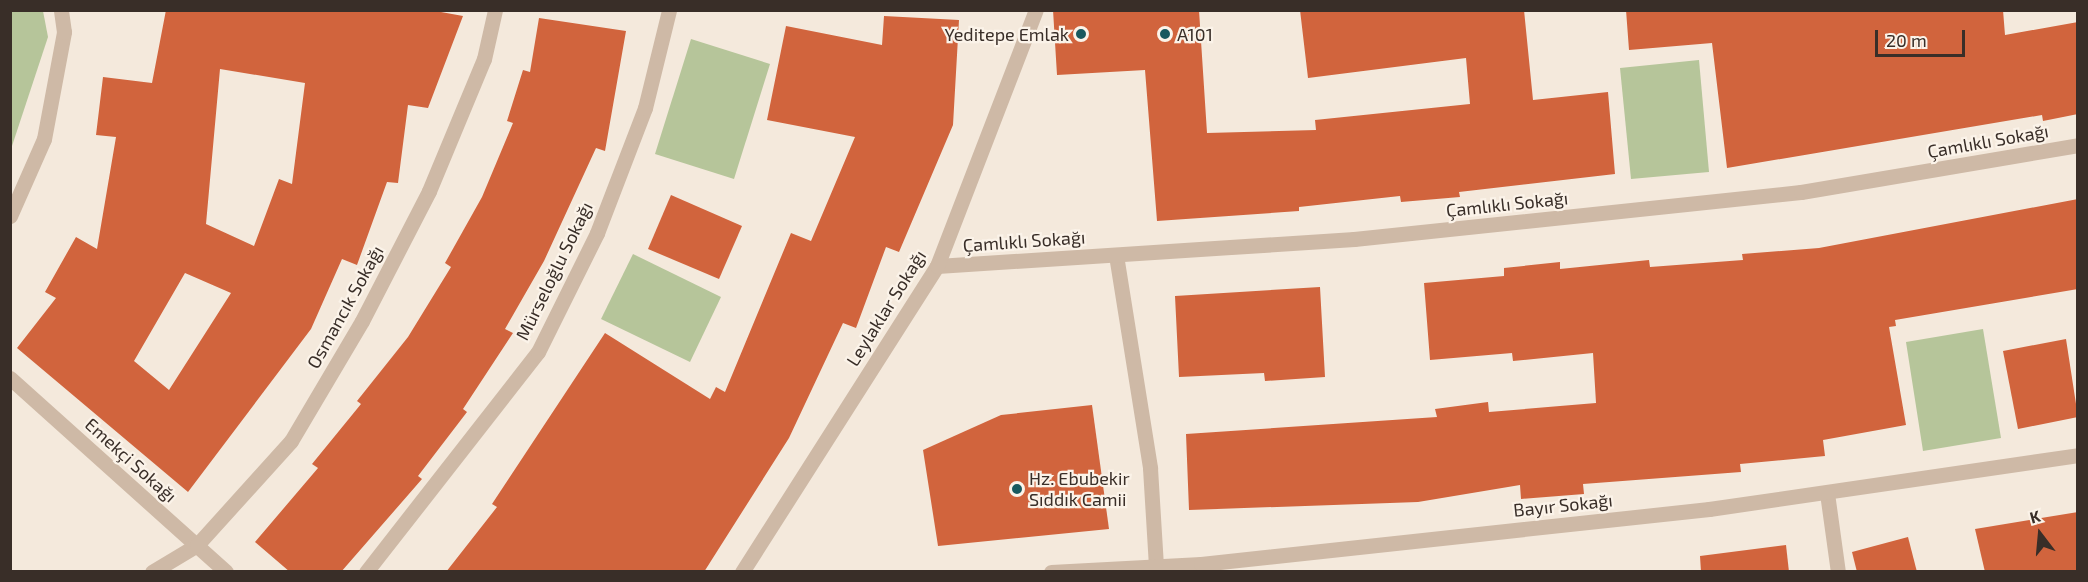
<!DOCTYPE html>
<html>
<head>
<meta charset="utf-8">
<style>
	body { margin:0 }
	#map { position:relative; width:2088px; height:582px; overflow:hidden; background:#f4e9dc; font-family:"Exo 2",sans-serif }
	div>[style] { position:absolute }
	.green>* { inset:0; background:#b6c59a }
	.building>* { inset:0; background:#d1643d }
	.street>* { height:15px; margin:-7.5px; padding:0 7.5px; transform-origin:7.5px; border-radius:7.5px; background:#ceb9a6 }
	.dots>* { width:16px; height:16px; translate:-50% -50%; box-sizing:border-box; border:3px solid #fbf3e9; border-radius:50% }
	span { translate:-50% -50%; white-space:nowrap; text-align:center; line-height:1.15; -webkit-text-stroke:4.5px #fbf3e9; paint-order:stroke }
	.poi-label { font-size:18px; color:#392e28 }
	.right { translate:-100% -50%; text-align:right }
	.left { translate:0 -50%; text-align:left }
	.street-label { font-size:18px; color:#392e28 }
	.frame { position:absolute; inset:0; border:12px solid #392e28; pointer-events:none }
	.north { position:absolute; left:2010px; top:504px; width:60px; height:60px; -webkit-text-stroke:4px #fbf3e9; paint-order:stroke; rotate:344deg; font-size:16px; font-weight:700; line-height:24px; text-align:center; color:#392e28 }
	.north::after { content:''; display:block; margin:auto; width:21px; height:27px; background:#392e28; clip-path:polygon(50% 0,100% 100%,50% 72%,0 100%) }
	.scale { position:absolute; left:1875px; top:30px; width:90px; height:27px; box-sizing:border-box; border:3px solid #392e28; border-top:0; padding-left:8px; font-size:18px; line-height:21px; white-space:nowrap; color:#392e28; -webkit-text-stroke:4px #fbf3e9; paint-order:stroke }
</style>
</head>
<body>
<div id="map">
	<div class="green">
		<i style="clip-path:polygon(11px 10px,43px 11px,48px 37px,11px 149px)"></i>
		<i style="clip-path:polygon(691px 39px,770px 64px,734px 179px,655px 154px)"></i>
		<i style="clip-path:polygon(1699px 60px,1709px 172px,1631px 179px,1620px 68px)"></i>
		<i style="clip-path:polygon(633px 254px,721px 297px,690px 362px,601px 319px)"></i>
		<i style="clip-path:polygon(1983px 329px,2001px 438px,1923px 451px,1906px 342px)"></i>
	</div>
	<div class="building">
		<i style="clip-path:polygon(evenodd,166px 10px,430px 10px,463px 16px,428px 108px,408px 105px,398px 183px,387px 182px,357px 265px,342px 259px,311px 329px,188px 492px,17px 348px,56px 298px,45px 292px,76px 237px,97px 249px,116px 137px,96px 135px,103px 77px,152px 83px,166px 10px,220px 69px,305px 83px,292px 184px,279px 179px,254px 246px,206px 224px,220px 69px,166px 10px,185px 273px,231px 293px,169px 390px,134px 361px,185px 273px)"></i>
		<i style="clip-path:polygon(1053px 10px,1199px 10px,1207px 133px,1316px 130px,1315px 120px,1470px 104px,1466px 58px,1308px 78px,1300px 10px,1524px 10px,1533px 100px,1608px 92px,1615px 174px,1459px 192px,1460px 197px,1401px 202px,1400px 196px,1299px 207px,1299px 211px,1157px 221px,1145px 70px,1057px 75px)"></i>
		<i style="clip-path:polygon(1626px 10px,2003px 10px,2005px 35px,2078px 22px,2078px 114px,2043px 121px,2042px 115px,1727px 168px,1712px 43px,1629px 50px)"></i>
		<i style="clip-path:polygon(884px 16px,959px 20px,953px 125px,899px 252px,886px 247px,856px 328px,843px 323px,789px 438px,704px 572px,446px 572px,497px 507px,492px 504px,605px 333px,710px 399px,716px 387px,725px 392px,791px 233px,811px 241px,855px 137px,767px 120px,786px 26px,882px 45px)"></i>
		<i style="clip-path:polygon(539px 18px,626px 31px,605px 151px,596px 148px,544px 261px,505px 329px,513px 333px,463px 409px,467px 412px,418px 476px,422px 479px,341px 572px,290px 572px,255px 542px,318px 468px,312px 464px,361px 404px,357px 401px,408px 337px,451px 267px,445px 263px,482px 197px,513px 123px,507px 121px,523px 70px,530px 72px)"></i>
		<i style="clip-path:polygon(671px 195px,742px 226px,719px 279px,648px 249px)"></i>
		<i style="clip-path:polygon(2078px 199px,2078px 289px,1895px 320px,1896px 326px,1889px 327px,1906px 425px,1823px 440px,1825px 456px,1740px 464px,1741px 472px,1583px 484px,1584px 494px,1521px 499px,1520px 485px,1418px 502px,1189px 510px,1186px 434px,1437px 417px,1435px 409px,1488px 402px,1489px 412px,1596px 403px,1593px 353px,1513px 361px,1512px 353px,1430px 360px,1424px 283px,1504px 276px,1504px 268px,1560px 262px,1560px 269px,1649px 260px,1650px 267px,1743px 260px,1742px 254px,1819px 248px)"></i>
		<i style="clip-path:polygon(1320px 287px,1325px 377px,1265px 381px,1264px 373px,1179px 377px,1175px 296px)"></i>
		<i style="clip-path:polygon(2066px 339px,2078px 417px,2018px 429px,2003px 351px)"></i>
		<i style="clip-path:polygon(1092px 405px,1109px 529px,938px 546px,923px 450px,1001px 415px)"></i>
		<i style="clip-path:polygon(2078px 512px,2078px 572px,1985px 572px,1975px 529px)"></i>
		<i style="clip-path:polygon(1908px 537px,1917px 572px,1857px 572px,1852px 552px)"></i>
		<i style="clip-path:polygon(1786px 545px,1789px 572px,1701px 572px,1700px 556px)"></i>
	</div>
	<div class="street">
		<i style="left:10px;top:216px;width:84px;rotate:-66.2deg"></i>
		<i style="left:44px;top:139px;width:109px;rotate:-79.4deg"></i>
		<i style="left:64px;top:32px;width:22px;rotate:-98deg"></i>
		<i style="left:1116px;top:255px;width:216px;rotate:80.9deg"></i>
		<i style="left:1150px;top:468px;width:99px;rotate:86.5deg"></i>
		<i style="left:937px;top:266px;width:418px;rotate:-3.7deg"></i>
		<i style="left:1354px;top:239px;width:449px;rotate:-6deg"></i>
		<i style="left:1801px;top:192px;width:281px;rotate:-9.6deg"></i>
		<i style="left:10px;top:378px;width:290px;rotate:41.9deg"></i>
		<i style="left:1827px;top:493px;width:80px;rotate:82.1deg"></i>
		<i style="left:152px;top:572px;width:52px;rotate:-31deg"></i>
		<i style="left:197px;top:545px;width:140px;rotate:-47.9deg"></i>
		<i style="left:291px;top:441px;width:139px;rotate:-59.4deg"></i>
		<i style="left:362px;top:321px;width:146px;rotate:-62.7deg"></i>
		<i style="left:429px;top:191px;width:143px;rotate:-67.4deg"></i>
		<i style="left:484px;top:59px;width:50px;rotate:-77.3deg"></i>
		<i style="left:366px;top:572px;width:279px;rotate:-52deg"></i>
		<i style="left:538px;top:352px;width:133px;rotate:-63.6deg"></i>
		<i style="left:597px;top:233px;width:134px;rotate:-69deg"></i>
		<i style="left:645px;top:108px;width:101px;rotate:-76.2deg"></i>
		<i style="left:742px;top:572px;width:363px;rotate:-57.5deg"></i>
		<i style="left:937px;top:266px;width:274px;rotate:-68.9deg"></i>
		<i style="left:1051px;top:572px;width:150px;rotate:-3.1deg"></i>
		<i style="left:1201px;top:564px;width:511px;rotate:-6.18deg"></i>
		<i style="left:1709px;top:509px;width:373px;rotate:-8.3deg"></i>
	</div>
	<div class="dots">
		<i style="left:1081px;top:34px;background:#19595f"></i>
		<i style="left:1165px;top:34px;background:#19595f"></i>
		<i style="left:1017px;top:489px;background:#19595f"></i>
	</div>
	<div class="poi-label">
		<span class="right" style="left:1069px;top:34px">Yeditepe Emlak</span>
		<span class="left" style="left:1177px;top:34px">A101</span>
		<span class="left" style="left:1029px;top:489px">Hz. Ebubekir<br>Sıddık Camii</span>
	</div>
	<div class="street-label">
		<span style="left:1988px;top:141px;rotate:-10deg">Çamlıklı Sokağı</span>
		<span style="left:1507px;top:204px;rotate:-6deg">Çamlıklı Sokağı</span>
		<span style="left:1024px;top:241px;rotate:-4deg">Çamlıklı Sokağı</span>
		<span style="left:554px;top:271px;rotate:-64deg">Mürseloğlu Sokağı</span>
		<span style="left:345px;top:307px;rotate:-61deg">Osmancık Sokağı</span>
		<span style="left:886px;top:308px;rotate:-58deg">Leylaklar Sokağı</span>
		<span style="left:131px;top:460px;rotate:42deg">Emekçi Sokağı</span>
		<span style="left:1563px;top:505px;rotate:-6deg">Bayır Sokağı</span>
	</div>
	<div class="frame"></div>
	<div class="north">K</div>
	<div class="scale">20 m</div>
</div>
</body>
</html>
